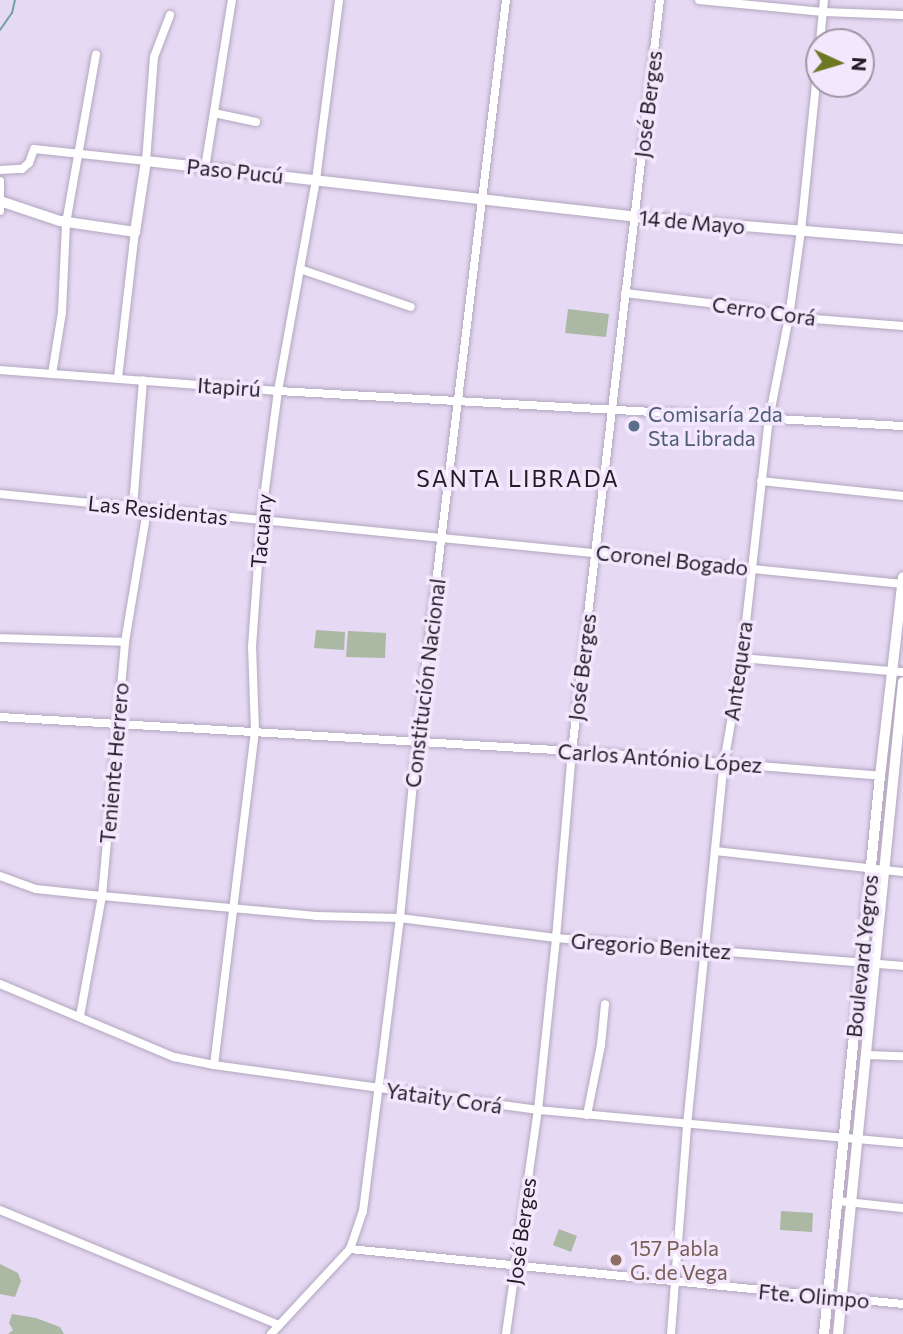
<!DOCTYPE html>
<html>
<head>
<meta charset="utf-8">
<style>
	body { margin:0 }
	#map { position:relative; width:903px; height:1334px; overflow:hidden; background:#e6d9f3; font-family:Commissioner,sans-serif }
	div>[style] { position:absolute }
	.green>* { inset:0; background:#abb8a3 }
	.stream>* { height:2px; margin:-1px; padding:0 1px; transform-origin:1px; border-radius:1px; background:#72a0a7 }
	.roads { filter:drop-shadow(0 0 2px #b3a6bf) drop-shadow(0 0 2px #b3a6bf) }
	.minor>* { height:8px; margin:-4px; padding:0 4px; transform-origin:4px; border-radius:4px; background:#fff }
	.major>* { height:10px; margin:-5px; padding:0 5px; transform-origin:5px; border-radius:5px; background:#fff }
	.dots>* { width:19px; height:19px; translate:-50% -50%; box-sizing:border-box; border:4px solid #f2e7fd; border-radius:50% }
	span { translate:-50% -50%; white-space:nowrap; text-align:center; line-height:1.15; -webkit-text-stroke:7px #f2e7fd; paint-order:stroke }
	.street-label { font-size:21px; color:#211c26 }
	.service-label { font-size:21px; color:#4e5e75 }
	.left { translate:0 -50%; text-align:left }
	.education-label { font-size:21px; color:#785e54 }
	.neighbourhood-label { font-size:23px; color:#211c26; letter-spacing:2px }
	.north { position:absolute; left:805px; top:28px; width:70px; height:70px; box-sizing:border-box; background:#f2e7fd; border:2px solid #9e96a7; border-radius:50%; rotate:94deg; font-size:19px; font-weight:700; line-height:28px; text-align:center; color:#211c26 }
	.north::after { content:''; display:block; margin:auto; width:24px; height:32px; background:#6c7823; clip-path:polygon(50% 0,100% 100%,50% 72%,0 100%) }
</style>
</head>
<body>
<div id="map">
	<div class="green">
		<i style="clip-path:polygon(568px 309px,609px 314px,606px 337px,565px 333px)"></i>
		<i style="clip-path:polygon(316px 630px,345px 632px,344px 650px,314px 648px)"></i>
		<i style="clip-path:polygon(348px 631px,386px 633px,385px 658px,346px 657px)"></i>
		<i style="clip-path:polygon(781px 1211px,813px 1213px,812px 1232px,780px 1230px)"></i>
		<i style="clip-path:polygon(559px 1229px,577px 1236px,571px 1252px,553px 1245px)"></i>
		<i style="clip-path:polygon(0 1264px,18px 1273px,21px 1281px,15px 1297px,0 1294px)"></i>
		<i style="clip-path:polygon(12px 1314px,36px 1318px,60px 1327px,64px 1334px,8px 1334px,13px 1330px,9px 1323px)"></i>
	</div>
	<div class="stream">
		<i style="left:0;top:30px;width:21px;rotate:-55deg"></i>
		<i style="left:12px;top:13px;width:13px;rotate:-77deg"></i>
	</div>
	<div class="roads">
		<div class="minor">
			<i style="left:699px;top:0;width:125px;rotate:5.5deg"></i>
			<i style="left:823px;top:12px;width:80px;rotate:2.1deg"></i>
			<i style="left:820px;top:42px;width:42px;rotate:-84.6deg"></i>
			<i style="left:214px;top:113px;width:43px;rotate:12.1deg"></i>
			<i style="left:205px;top:168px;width:170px;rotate:-80.9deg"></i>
			<i style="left:0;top:170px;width:22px;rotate:-3deg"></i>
			<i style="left:22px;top:169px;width:9px;rotate:-41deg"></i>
			<i style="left:29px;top:163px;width:15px;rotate:-70deg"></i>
			<i style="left:34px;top:149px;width:113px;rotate:6.1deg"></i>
			<i style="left:146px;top:161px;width:104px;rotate:-85.6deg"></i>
			<i style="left:154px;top:57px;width:45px;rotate:-69.1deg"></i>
			<i style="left:0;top:181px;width:30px;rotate:90deg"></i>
			<i style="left:300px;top:269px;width:117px;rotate:18.9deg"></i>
			<i style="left:625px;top:293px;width:118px;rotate:6.8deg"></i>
			<i style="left:742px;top:307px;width:48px;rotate:12deg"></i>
			<i style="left:789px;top:317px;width:114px;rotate:4.5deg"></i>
			<i style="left:0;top:370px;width:279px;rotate:4.3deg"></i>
			<i style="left:278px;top:391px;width:626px;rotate:3.21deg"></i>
			<i style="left:52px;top:374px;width:63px;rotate:-80.8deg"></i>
			<i style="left:62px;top:312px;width:89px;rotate:-87.4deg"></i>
			<i style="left:66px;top:223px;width:171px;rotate:-79.9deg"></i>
			<i style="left:118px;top:378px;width:147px;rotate:-83.4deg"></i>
			<i style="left:761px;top:481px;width:143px;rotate:6deg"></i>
			<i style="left:0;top:494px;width:907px;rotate:5.69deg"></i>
			<i style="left:133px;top:507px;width:127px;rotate:-85.5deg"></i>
			<i style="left:0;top:638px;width:125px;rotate:1.8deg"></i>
			<i style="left:742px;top:658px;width:162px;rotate:5deg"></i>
			<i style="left:0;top:717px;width:573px;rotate:3.4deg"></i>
			<i style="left:572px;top:751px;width:309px;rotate:4.6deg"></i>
			<i style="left:715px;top:851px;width:189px;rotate:6.4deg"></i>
			<i style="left:0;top:876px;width:38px;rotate:20deg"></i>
			<i style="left:36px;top:889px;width:66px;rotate:6.1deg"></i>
			<i style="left:102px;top:896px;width:215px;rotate:5.3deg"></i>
			<i style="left:316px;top:916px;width:84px;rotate:1.4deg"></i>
			<i style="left:400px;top:918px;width:157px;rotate:7.3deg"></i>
			<i style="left:556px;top:938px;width:348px;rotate:4.6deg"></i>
			<i style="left:0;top:984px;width:189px;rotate:22.8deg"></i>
			<i style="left:174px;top:1057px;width:41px;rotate:11.3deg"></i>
			<i style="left:214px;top:1065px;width:327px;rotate:7.9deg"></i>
			<i style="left:538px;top:1110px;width:366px;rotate:5.2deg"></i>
			<i style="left:80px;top:1016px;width:122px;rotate:-79.6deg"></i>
			<i style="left:102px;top:896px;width:255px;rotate:-84.8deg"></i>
			<i style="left:125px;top:642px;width:134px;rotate:-80.5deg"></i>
			<i style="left:866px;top:1055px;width:37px;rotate:2deg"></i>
			<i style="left:214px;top:1065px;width:337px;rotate:-83deg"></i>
			<i style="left:255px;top:731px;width:84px;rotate:-92deg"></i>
			<i style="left:252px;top:647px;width:127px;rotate:-85.9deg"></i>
			<i style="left:261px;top:520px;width:130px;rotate:-82.5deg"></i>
			<i style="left:278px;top:391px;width:214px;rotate:-79.8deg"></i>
			<i style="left:316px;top:180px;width:181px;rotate:-82.7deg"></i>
			<i style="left:587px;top:1115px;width:71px;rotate:-78.7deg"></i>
			<i style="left:601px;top:1045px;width:41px;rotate:-84.4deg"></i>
			<i style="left:837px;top:1201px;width:66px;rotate:6.1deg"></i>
			<i style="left:0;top:1210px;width:302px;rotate:22.4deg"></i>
			<i style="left:350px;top:1249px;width:556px;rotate:5.68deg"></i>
			<i style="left:271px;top:1334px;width:116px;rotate:-47.1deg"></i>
			<i style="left:350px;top:1249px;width:40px;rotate:-71.1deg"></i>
			<i style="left:363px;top:1211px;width:295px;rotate:-82.8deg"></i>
			<i style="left:400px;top:918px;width:178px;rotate:-84.5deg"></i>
			<i style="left:417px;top:741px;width:746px;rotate:-83.15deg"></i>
			<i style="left:506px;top:1334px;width:226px;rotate:-81.9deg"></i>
			<i style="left:538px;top:1110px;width:173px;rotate:-84deg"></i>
			<i style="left:556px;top:938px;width:188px;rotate:-85.1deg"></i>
			<i style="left:572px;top:751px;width:756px;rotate:-83.32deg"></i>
			<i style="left:671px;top:1334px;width:210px;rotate:-85.6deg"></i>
			<i style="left:687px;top:1125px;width:364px;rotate:-84.2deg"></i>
			<i style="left:724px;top:763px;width:107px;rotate:-80.3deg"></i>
			<i style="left:742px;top:658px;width:241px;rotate:-83.6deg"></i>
			<i style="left:769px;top:419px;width:104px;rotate:-78.9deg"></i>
			<i style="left:789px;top:317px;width:87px;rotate:-82.1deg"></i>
			<i style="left:801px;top:231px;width:179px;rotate:-84.2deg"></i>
		</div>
		<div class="major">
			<i style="left:0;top:201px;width:63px;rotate:18.4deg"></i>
			<i style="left:60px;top:221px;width:76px;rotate:8.3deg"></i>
			<i style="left:135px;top:232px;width:72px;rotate:-81.2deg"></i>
			<i style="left:146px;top:161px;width:491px;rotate:6.5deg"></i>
			<i style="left:634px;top:217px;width:270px;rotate:4.7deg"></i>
			<i style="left:824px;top:1334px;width:561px;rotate:-84.27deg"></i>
			<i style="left:880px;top:776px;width:200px;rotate:-83.4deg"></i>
			<i style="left:838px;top:1334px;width:655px;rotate:-84.31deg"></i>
		</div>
	</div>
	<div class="dots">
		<i style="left:634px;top:426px;background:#5c6f8a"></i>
		<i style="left:616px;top:1260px;background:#8d6e63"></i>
	</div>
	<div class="street-label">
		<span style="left:648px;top:104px;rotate:-83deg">José Berges</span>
		<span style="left:235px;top:171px;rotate:6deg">Paso Pucú</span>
		<span style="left:692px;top:222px;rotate:5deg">14 de Mayo</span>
		<span style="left:764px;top:311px;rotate:8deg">Cerro Corá</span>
		<span style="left:229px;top:387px;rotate:4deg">Itapirú</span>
		<span style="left:158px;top:510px;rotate:6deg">Las Residentas</span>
		<span style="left:261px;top:531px;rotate:-85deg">Tacuary</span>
		<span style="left:672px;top:560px;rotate:6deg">Coronel Bogado</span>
		<span style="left:582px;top:667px;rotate:-83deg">José Berges</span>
		<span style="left:738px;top:671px;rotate:-82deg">Antequera</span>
		<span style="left:425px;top:683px;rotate:-83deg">Constitución Nacional</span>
		<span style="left:660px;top:758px;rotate:4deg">Carlos António López</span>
		<span style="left:114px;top:763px;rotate:-85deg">Teniente Herrero</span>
		<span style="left:651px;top:946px;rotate:4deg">Gregorio Benitez</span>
		<span style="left:862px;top:956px;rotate:-84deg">Boulevard Yegros</span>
		<span style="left:444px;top:1098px;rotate:8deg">Yataity Corá</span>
		<span style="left:521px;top:1231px;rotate:-82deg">José Berges</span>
		<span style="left:814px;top:1296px;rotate:5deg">Fte. Olimpo</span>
	</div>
	<div class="service-label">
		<span class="left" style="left:648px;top:426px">Comisaría 2da<br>Sta Librada</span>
	</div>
	<div class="education-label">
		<span class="left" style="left:630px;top:1260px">157 Pabla<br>G. de Vega</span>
	</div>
	<div class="neighbourhood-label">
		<span style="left:518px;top:478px">SANTA LIBRADA</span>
	</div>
	<div class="north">N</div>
</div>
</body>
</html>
